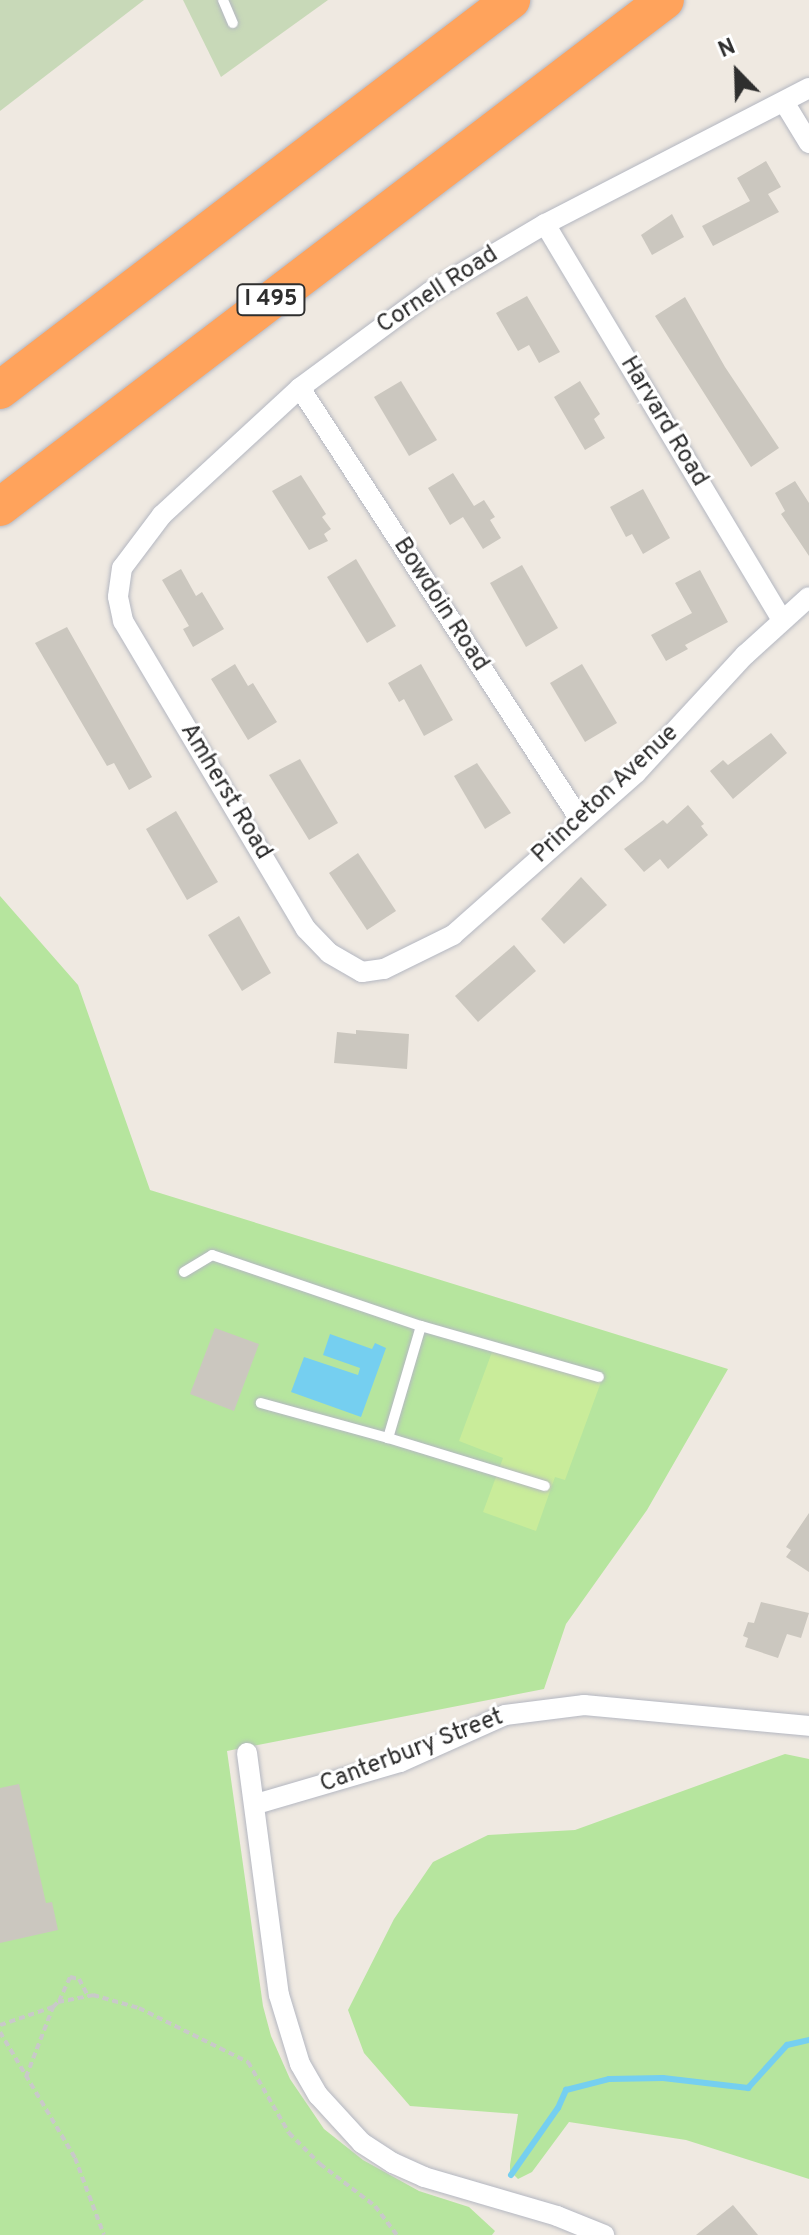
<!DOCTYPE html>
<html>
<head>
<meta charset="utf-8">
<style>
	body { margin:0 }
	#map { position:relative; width:809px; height:2235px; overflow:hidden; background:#efe9e1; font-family:Overpass,sans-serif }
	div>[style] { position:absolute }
	.green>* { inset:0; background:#b6e59e }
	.cemetery>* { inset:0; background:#c8d9b8 }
	.pitch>* { inset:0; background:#c9ec9a }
	.water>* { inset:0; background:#75cff0 }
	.stream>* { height:6px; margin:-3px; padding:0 3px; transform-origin:3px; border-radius:3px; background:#75cff0 }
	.building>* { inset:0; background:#cbc7bf }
	.path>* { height:4px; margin-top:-2px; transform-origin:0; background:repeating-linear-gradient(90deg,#c9c9c9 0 6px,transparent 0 10px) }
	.roads { filter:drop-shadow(0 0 2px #b4b7c1) drop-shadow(0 0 2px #b4b7c1) }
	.service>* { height:10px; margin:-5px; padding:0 5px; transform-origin:5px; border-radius:5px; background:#fff }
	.minor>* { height:20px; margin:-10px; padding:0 10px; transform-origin:10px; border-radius:10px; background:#fff }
	.motorway>* { height:38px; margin:-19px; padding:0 19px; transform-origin:19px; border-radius:19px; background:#ffa35c }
	span { translate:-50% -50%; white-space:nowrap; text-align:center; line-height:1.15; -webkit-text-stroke:6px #fff; paint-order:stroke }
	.shield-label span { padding:2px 6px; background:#fff; border:2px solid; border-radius:6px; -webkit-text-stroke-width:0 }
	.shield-label { font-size:22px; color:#2e2e2e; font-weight:700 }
	.street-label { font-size:24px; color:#2e2e2e }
	.north { position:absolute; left:697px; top:32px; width:80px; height:80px; -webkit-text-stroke:6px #fff; paint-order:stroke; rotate:337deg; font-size:22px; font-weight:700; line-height:32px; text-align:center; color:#2e2e2e }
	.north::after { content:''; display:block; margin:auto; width:28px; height:36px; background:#2e2e2e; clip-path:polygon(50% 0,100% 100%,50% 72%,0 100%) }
</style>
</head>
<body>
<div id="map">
	<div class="green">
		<i style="clip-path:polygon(0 896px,78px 985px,150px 1190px,728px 1369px,647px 1510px,566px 1624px,544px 1689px,227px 1751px,263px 2006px,271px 2036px,290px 2079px,324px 2129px,363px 2160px,419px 2191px,469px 2207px,495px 2231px,492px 2235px,0 2235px)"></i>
		<i style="clip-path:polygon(785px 1754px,809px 1759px,809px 2179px,686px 2140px,569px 2122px,532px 2172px,518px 2179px,510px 2171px,510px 2165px,518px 2114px,410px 2106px,364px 2053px,348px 2010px,394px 1919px,433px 1862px,488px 1835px,575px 1830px)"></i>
	</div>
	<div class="cemetery">
		<i style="clip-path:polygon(0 0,144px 0,0 111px)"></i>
		<i style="clip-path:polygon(183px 0,328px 0,221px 77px)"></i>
	</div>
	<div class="pitch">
		<i style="clip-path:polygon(495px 1344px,601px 1382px,565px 1480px,555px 1477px,536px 1531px,483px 1512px,503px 1458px,459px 1441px)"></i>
	</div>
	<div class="water">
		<i style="clip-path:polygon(330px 1334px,372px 1349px,375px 1343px,386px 1348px,361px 1417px,291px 1392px,304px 1357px,358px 1375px,360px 1368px,323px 1355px)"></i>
	</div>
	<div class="stream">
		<i style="left:511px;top:2175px;width:82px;rotate:-55deg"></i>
		<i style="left:558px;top:2108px;width:20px;rotate:-66deg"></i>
		<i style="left:566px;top:2090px;width:44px;rotate:-14.3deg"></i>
		<i style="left:609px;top:2079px;width:54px;rotate:-1.1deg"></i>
		<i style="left:663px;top:2078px;width:86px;rotate:6.7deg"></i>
		<i style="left:748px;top:2088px;width:58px;rotate:-47.8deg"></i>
		<i style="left:787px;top:2045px;width:23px;rotate:-13deg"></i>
	</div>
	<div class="building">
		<i style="clip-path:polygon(766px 161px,781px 187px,768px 194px,779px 212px,713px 246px,702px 226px,750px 201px,737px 178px)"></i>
		<i style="clip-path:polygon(672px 214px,684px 237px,652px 255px,641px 235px)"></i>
		<i style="clip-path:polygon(527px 296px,560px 352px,539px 363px,529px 345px,518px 351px,496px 313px)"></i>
		<i style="clip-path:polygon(685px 297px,725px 367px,779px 448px,751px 467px,655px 316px)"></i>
		<i style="clip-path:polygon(401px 381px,437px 440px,409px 456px,374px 397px)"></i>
		<i style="clip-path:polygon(580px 381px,600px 414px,594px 419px,605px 438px,585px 450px,554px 397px)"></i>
		<i style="clip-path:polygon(453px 473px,474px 506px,484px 500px,495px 517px,490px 520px,501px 538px,483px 549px,463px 517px,450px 525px,428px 488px)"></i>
		<i style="clip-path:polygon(301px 475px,326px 514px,322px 517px,331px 529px,324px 534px,328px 541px,309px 550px,272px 491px)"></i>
		<i style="clip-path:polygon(795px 481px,809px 503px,809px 556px,781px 514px,785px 511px,775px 493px)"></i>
		<i style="clip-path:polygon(643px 489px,670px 538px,643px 554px,632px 534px,626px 537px,610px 507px)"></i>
		<i style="clip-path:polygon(356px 559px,396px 626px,367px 643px,327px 577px)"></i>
		<i style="clip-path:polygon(522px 565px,558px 628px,526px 647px,490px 583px)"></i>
		<i style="clip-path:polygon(181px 569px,196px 596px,202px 592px,224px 629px,193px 647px,183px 629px,189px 626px,162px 580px)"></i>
		<i style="clip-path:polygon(700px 570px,728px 622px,685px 645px,688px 649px,666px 661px,651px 635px,692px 613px,675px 583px)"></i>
		<i style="clip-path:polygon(67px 627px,152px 777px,129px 790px,114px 763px,107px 766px,35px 643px)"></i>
		<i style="clip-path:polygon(235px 664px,248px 686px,253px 683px,277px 722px,248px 740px,211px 679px)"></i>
		<i style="clip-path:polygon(421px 664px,453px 720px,424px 736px,404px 699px,399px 702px,388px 683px)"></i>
		<i style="clip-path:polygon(582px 664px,617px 723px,585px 742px,550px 683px)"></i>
		<i style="clip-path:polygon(771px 733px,787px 753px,733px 799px,710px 771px,723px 760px,728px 765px)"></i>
		<i style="clip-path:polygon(300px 759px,338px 823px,309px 840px,269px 775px)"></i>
		<i style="clip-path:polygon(477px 763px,511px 813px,485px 829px,454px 776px)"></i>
		<i style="clip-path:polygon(688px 805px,704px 824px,701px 826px,708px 835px,668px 869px,660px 859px,644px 872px,624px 849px,663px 820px,667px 824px)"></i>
		<i style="clip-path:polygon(176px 811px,218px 882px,187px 900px,146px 829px)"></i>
		<i style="clip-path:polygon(358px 853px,396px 911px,367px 930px,329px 873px)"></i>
		<i style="clip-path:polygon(581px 877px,607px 905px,564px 944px,541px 919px)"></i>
		<i style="clip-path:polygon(239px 916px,271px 973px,242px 991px,208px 935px)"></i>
		<i style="clip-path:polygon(514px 945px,536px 971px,478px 1022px,455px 996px)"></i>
		<i style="clip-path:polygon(356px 1030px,409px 1034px,407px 1069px,334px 1063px,337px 1032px,356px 1034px)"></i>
		<i style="clip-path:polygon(215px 1328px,259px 1344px,234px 1411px,190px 1394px)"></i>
		<i style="clip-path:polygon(809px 1513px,809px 1572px,786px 1557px,791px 1550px,786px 1547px)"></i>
		<i style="clip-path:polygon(761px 1602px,809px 1613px,801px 1638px,787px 1634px,778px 1658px,745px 1647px,748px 1638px,743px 1636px,748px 1622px,754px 1623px)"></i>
		<i style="clip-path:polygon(19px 1784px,46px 1903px,52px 1902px,58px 1930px,0 1943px,0 1788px)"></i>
		<i style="clip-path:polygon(733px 2205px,758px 2235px,696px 2235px)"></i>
	</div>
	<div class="path">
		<i style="left:59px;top:2001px;width:26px;rotate:-65deg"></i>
		<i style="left:70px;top:1977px;width:9px;rotate:13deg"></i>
		<i style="left:79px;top:1979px;width:17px;rotate:62deg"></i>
		<i style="left:0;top:2025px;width:56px;rotate:-18.8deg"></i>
		<i style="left:0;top:2032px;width:147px;rotate:59.2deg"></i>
		<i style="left:75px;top:2158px;width:82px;rotate:69.4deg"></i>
		<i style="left:26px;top:2077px;width:75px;rotate:-68.9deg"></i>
		<i style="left:53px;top:2007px;width:7px;rotate:-45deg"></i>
		<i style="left:58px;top:2002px;width:36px;rotate:-11deg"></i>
		<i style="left:93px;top:1995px;width:48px;rotate:15.8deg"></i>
		<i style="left:139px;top:2008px;width:122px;rotate:26.4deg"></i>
		<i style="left:248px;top:2062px;width:82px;rotate:60deg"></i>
		<i style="left:289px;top:2133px;width:44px;rotate:45deg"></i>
		<i style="left:320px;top:2164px;width:69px;rotate:37.4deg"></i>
		<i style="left:375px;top:2206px;width:36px;rotate:53deg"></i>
	</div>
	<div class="roads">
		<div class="service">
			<i style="left:223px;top:0;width:25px;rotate:67deg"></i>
			<i style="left:184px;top:1272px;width:33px;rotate:-31deg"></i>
			<i style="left:212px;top:1255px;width:221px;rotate:18.8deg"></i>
			<i style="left:421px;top:1326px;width:117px;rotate:106.4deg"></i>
			<i style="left:388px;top:1438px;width:132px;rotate:-164.6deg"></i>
			<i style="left:421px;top:1326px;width:185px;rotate:16deg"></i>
			<i style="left:388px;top:1438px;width:164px;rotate:17deg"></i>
		</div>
		<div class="minor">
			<i style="left:809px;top:88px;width:297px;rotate:152.7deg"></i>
			<i style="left:545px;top:224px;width:134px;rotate:149.4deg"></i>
			<i style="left:430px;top:292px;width:162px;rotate:143.6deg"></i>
			<i style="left:300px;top:388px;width:188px;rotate:137.4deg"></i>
			<i style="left:162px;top:515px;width:66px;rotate:127deg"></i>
			<i style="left:122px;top:568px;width:29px;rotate:98deg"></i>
			<i style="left:118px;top:597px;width:25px;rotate:78deg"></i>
			<i style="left:123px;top:621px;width:358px;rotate:59.3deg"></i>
			<i style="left:306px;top:929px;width:33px;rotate:46deg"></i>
			<i style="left:329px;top:953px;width:38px;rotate:30deg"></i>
			<i style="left:362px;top:972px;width:22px;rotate:-8deg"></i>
			<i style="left:384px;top:969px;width:77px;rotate:-26.2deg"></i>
			<i style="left:453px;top:935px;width:244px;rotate:-41.5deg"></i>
			<i style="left:636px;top:773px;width:161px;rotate:-47.3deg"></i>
			<i style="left:745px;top:655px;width:86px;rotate:-42.2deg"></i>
			<i style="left:784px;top:102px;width:48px;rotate:58.6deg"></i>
			<i style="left:545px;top:224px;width:460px;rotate:59.1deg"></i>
			<i style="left:300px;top:388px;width:516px;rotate:57.02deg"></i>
			<i style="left:247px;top:1753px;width:244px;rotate:82.5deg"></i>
			<i style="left:279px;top:1995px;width:72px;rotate:73.1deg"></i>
			<i style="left:300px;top:2064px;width:36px;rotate:60deg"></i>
			<i style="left:318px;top:2095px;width:65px;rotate:47.5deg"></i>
			<i style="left:362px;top:2143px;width:37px;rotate:33deg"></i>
			<i style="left:393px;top:2163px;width:34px;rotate:24deg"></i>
			<i style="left:424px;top:2177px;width:139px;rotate:16.3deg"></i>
			<i style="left:557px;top:2216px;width:51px;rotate:22deg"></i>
			<i style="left:256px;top:1804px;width:150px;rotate:-16.3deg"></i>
			<i style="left:400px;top:1762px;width:115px;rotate:-24.1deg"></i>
			<i style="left:505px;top:1715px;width:80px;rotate:-7.2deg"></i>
			<i style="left:584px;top:1705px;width:226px;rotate:5.3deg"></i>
		</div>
		<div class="motorway">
			<i style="left:0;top:390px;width:643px;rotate:-37.35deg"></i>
			<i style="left:0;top:507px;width:836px;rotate:-37.32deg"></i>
		</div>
	</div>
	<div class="shield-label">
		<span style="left:271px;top:300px">I 495</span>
	</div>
	<div class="street-label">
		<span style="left:438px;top:291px;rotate:-33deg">Cornell Road</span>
		<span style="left:663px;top:422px;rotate:59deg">Harvard Road</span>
		<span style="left:440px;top:605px;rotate:57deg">Bowdoin Road</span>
		<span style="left:225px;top:792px;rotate:59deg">Amherst Road</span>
		<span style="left:606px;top:795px;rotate:-43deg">Princeton Avenue</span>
		<span style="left:412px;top:1752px;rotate:-21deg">Canterbury Street</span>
	</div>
	<div class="north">N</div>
</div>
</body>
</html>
